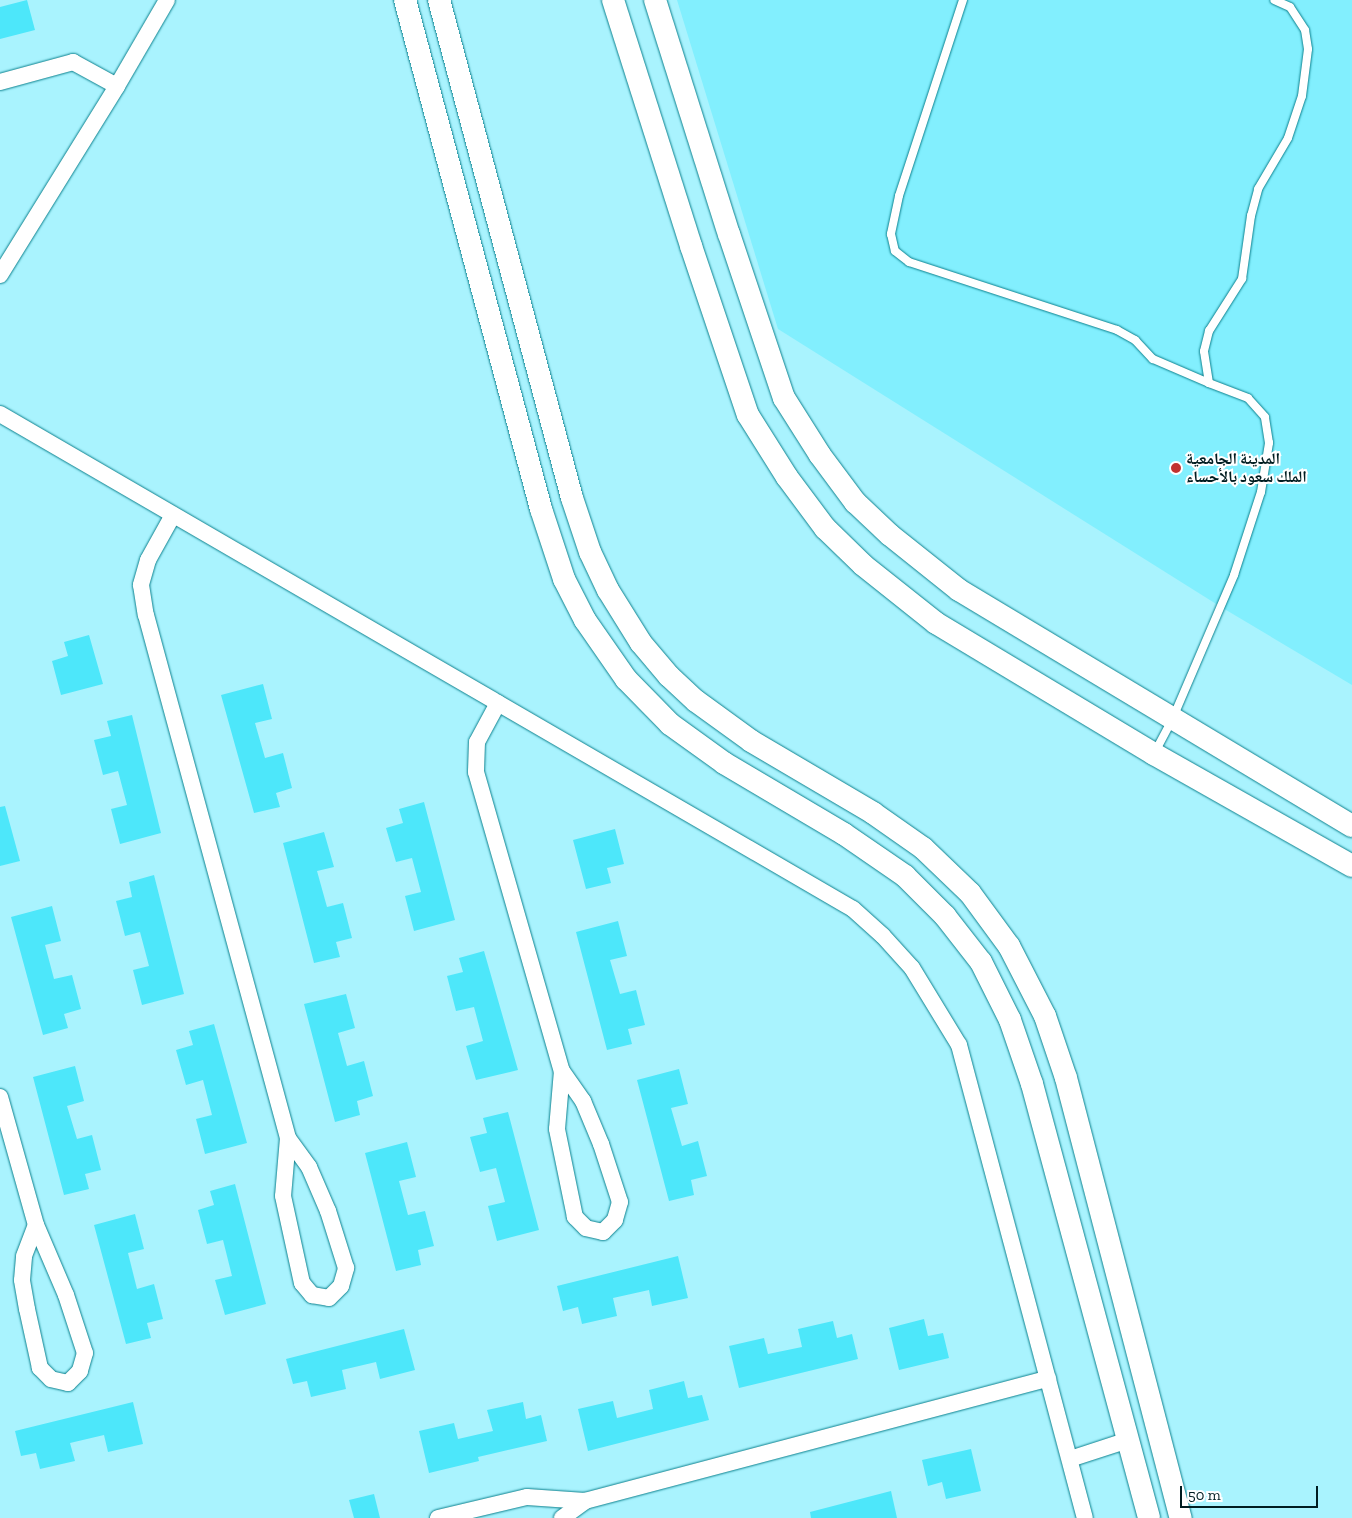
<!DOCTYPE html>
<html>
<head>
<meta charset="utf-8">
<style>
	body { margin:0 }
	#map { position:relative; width:1352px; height:1518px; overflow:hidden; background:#a9f3fe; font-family:"Zilla Slab","Noto Naskh Arabic",serif }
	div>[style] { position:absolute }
	.built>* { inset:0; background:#82effe }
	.building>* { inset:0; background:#4de7fa }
	.roads { filter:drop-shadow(0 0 1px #0c818e) drop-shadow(0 0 1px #0c818e) }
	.service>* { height:8px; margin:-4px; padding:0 4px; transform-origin:4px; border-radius:4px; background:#fff }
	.minor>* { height:16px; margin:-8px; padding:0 8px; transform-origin:8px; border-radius:8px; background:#fff }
	.secondary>* { height:22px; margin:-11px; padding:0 11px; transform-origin:11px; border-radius:11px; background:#fff }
	.dots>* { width:14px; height:14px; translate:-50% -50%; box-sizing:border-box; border:2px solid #fff; border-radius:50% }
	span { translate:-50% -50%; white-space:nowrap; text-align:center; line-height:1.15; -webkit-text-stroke:4px #fff; paint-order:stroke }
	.poi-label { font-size:16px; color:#001d21; font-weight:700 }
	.left { translate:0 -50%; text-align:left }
	.scale { position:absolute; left:1180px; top:1486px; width:138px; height:22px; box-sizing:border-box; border:2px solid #001d21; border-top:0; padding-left:6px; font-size:15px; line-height:18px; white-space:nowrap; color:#001d21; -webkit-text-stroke:4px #fff; paint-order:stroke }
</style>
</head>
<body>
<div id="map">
	<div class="built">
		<i style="clip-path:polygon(677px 0,1352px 0,1352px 685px,1221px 607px,778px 329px)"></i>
	</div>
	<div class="building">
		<i style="clip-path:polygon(27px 0,35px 30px,0 39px,0 7px)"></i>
		<i style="clip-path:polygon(89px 635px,103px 684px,61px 695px,52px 661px,68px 656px,64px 642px)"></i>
		<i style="clip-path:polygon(263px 684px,272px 719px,255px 723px,265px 758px,283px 753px,292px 788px,276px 793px,280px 807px,254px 813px,221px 695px)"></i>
		<i style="clip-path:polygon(132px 715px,161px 833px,120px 844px,111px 809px,127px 805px,118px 771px,103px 775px,94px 740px,111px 736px,107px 721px)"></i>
		<i style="clip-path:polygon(424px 802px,455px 920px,414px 931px,405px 896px,421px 892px,412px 858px,396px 862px,386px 828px,403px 823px,399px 809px)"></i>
		<i style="clip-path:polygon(5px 806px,20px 861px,0 866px,0 807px)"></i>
		<i style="clip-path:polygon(615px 829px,624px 864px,607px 868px,611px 883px,586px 889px,573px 840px)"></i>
		<i style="clip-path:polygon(324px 832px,334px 867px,317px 871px,327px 907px,343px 903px,352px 938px,336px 942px,340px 957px,314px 963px,283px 843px)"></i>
		<i style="clip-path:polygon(154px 875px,184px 994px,142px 1005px,133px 970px,149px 966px,140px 932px,125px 936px,116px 901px,132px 897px,129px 882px)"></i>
		<i style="clip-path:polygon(52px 906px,61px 941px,45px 945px,54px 979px,72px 975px,81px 1009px,64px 1014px,68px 1028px,43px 1035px,11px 917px)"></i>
		<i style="clip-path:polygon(618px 921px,627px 956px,610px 960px,620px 994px,636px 990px,645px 1025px,628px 1029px,632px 1044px,607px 1050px,576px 932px)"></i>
		<i style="clip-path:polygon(484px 951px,518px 1070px,476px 1080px,466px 1046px,483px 1041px,474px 1007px,456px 1011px,447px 976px,463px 972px,459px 958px)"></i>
		<i style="clip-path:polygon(346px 994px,355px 1028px,338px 1033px,347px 1066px,364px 1061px,373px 1096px,357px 1101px,360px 1115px,335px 1122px,304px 1004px)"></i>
		<i style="clip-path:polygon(214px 1024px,247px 1143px,205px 1154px,196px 1119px,212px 1115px,203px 1080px,186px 1085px,176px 1050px,193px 1045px,189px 1031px)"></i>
		<i style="clip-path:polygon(75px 1066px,84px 1101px,67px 1106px,77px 1139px,92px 1135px,101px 1170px,85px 1174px,89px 1189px,64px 1195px,33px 1077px)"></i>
		<i style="clip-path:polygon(679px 1069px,688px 1104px,671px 1108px,682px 1146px,698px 1141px,707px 1176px,691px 1180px,694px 1195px,669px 1201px,637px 1080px)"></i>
		<i style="clip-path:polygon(508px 1112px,539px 1230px,497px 1241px,488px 1206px,505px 1202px,496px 1168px,480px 1172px,470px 1137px,487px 1133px,483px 1118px)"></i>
		<i style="clip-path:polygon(407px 1142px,416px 1177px,399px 1181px,408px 1215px,425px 1211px,434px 1246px,418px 1250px,421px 1265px,396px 1271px,365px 1153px)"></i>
		<i style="clip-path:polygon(235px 1184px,266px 1304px,225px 1315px,215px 1280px,232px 1276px,223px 1240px,207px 1244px,198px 1210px,214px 1205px,210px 1191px)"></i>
		<i style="clip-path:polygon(135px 1214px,144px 1249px,128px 1253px,137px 1289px,154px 1284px,163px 1319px,147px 1323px,151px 1338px,126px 1344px,94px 1225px)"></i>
		<i style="clip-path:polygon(678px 1256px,688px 1298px,652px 1306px,649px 1290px,613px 1298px,617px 1316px,582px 1324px,578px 1307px,563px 1311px,557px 1286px)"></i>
		<i style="clip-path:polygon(924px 1319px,928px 1336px,943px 1333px,949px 1358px,899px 1370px,889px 1328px)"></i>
		<i style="clip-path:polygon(833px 1321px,837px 1338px,852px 1334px,858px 1359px,739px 1388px,729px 1346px,764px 1338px,768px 1354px,802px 1347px,798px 1329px)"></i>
		<i style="clip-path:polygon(404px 1329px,415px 1370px,380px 1379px,376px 1362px,342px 1370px,346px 1389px,311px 1397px,307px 1381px,293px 1384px,286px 1359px)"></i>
		<i style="clip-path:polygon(684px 1381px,688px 1398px,702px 1395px,709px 1420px,588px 1451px,578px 1409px,613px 1401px,617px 1418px,653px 1409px,649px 1390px)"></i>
		<i style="clip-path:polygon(133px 1402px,143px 1444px,108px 1452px,104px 1435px,70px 1443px,75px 1461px,40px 1469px,36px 1453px,21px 1456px,15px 1431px)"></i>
		<i style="clip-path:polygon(523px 1402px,526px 1419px,541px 1415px,547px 1441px,478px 1457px,479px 1461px,429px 1473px,419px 1431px,454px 1423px,458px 1439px,493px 1431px,487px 1410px)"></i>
		<i style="clip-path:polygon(971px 1449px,981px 1491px,946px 1499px,942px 1482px,928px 1486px,922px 1460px)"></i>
		<i style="clip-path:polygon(891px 1491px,897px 1518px,811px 1518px,810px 1512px)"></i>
		<i style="clip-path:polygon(374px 1494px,380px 1518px,354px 1518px,349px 1500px)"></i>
	</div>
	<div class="roads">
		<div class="service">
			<i style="left:963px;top:0;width:206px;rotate:108.1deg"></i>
			<i style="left:899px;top:196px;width:39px;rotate:102deg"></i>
			<i style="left:891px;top:234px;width:17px;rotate:77deg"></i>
			<i style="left:895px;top:251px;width:18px;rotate:38deg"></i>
			<i style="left:909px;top:262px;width:219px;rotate:18.1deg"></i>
			<i style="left:1117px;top:330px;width:21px;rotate:29deg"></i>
			<i style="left:1135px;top:340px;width:26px;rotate:47deg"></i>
			<i style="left:1153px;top:359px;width:61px;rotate:23.2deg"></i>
			<i style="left:1155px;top:752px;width:36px;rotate:-62deg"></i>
			<i style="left:1172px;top:720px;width:158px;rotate:-66.8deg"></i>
			<i style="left:1234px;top:575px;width:87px;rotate:-72deg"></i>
			<i style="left:1261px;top:492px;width:50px;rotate:-80.7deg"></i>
			<i style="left:1269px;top:443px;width:26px;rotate:-99deg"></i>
			<i style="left:1265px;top:417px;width:25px;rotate:-132deg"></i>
			<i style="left:1248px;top:398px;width:42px;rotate:-159deg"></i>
			<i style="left:1209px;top:383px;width:32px;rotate:-99deg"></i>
			<i style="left:1204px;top:351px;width:21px;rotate:-76deg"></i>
			<i style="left:1209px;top:331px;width:62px;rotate:-57.6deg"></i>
			<i style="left:1242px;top:279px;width:64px;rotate:-81.9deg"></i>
			<i style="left:1251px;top:216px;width:28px;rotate:-75deg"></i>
			<i style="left:1258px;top:189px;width:59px;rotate:-59.5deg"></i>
			<i style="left:1288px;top:138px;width:44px;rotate:-71.6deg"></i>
			<i style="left:1302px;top:96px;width:47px;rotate:-82.7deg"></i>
			<i style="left:1308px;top:49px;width:19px;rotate:-99deg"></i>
			<i style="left:1305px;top:30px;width:27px;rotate:-123deg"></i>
			<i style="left:1290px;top:7px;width:17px;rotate:-156deg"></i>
		</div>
		<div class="minor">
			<i style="left:0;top:82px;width:76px;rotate:-15.3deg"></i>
			<i style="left:73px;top:62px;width:50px;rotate:28.6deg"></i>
			<i style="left:0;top:275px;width:222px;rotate:-58.2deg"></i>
			<i style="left:117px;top:86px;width:99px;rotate:-59.8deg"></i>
			<i style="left:0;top:414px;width:986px;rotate:30.13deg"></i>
			<i style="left:853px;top:909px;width:40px;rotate:42deg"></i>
			<i style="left:883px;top:936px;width:43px;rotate:47.8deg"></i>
			<i style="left:912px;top:968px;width:90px;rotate:58.6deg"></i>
			<i style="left:959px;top:1045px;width:489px;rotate:75.1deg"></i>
			<i style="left:173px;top:515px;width:51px;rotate:119.1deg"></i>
			<i style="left:148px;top:560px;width:26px;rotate:106deg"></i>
			<i style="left:141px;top:585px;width:30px;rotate:81deg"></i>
			<i style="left:146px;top:615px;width:542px;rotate:74.81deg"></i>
			<i style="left:288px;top:1138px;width:58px;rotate:94.9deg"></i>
			<i style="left:283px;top:1196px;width:89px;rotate:77.7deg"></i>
			<i style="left:302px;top:1283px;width:16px;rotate:50deg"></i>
			<i style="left:312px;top:1295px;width:17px;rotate:10deg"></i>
			<i style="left:329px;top:1298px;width:17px;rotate:-45deg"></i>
			<i style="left:341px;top:1286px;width:19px;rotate:-74deg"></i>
			<i style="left:346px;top:1268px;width:60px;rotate:-107.5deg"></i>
			<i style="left:328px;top:1211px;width:48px;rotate:-113.4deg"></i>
			<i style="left:309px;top:1167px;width:36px;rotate:-126deg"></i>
			<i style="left:498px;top:703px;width:44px;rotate:118.3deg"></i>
			<i style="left:477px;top:742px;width:30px;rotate:92deg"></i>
			<i style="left:476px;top:772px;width:311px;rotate:74deg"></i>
			<i style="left:562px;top:1071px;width:37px;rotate:55deg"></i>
			<i style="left:583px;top:1101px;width:47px;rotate:67.3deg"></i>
			<i style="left:601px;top:1144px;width:61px;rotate:71.9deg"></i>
			<i style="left:620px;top:1202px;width:19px;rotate:106deg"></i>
			<i style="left:615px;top:1220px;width:17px;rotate:135deg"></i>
			<i style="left:603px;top:1232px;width:17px;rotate:-167deg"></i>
			<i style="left:586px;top:1228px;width:16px;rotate:-135deg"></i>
			<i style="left:575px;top:1217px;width:90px;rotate:-101.6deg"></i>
			<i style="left:557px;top:1129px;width:58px;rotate:-85.1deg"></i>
			<i style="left:0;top:1097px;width:133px;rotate:74.3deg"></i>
			<i style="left:36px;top:1225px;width:76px;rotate:66.8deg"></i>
			<i style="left:66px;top:1295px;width:61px;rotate:71.9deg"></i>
			<i style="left:85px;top:1353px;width:19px;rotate:106deg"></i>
			<i style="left:80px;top:1371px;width:17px;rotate:135deg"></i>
			<i style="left:68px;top:1383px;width:17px;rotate:-167deg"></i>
			<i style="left:51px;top:1379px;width:16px;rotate:-135deg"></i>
			<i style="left:40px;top:1368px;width:60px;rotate:-102.4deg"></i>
			<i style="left:27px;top:1309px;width:29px;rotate:-100deg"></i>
			<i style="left:22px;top:1280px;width:24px;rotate:-85deg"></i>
			<i style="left:24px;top:1256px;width:33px;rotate:-69deg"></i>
			<i style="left:1070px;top:1459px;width:61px;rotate:-18.1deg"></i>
			<i style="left:438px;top:1518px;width:91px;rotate:-13.3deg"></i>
			<i style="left:527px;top:1497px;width:58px;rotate:3.9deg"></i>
			<i style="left:585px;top:1501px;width:479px;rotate:-14.8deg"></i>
			<i style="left:562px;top:1518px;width:29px;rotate:-36deg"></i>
		</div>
		<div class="secondary">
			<i style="left:405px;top:0;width:527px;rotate:75.04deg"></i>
			<i style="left:541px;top:509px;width:74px;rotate:71.8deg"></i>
			<i style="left:564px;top:579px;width:46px;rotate:62.9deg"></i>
			<i style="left:585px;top:620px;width:72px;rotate:55.2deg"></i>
			<i style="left:626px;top:679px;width:63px;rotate:45.6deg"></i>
			<i style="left:670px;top:724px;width:67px;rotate:35.8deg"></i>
			<i style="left:724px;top:763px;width:139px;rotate:30.6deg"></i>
			<i style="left:844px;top:834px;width:74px;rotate:34.5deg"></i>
			<i style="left:905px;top:876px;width:57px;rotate:45deg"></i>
			<i style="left:945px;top:916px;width:58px;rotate:52deg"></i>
			<i style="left:981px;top:962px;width:65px;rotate:63.4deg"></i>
			<i style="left:1010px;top:1020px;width:68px;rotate:71deg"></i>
			<i style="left:1032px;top:1084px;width:449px;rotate:74.9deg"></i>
			<i style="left:439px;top:0;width:515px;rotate:75.05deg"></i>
			<i style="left:572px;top:498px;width:57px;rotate:71.6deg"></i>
			<i style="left:590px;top:552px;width:42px;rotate:64.7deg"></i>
			<i style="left:608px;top:590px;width:62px;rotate:58.1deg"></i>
			<i style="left:641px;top:643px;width:43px;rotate:49.7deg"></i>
			<i style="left:669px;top:676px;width:37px;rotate:43deg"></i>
			<i style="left:696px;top:701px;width:68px;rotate:36deg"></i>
			<i style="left:751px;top:741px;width:142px;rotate:30.5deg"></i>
			<i style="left:873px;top:813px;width:61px;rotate:35deg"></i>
			<i style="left:923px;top:848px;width:65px;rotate:43.8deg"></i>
			<i style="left:970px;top:893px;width:66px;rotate:53.7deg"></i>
			<i style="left:1009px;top:946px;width:79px;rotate:62.8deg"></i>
			<i style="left:1045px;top:1016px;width:65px;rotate:71.3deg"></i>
			<i style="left:1066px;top:1078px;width:455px;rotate:75.4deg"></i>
			<i style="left:613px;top:0;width:258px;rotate:72.4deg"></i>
			<i style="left:691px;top:246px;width:178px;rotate:71.4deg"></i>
			<i style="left:748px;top:415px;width:73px;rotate:57.8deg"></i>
			<i style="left:787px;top:477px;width:64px;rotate:53.3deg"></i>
			<i style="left:825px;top:528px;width:53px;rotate:44.2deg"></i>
			<i style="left:863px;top:565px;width:93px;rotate:38.5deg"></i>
			<i style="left:936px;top:623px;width:254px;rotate:31deg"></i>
			<i style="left:1154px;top:754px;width:227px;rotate:29.5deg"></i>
			<i style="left:655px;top:0;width:245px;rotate:72.5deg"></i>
			<i style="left:729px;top:234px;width:173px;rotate:71.5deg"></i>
			<i style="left:784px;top:398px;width:67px;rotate:57.7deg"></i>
			<i style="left:820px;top:455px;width:59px;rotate:53.3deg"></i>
			<i style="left:855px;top:502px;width:48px;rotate:43.3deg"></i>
			<i style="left:890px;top:535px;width:88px;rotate:38.6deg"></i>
			<i style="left:959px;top:590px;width:458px;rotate:31deg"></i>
		</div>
	</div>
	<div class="dots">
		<i style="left:1176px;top:468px;background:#c1322f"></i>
	</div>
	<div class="poi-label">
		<span class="left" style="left:1186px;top:468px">المدينة الجامعية<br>الملك سعود بالأحساء</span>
	</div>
	<div class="scale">50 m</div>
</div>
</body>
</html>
